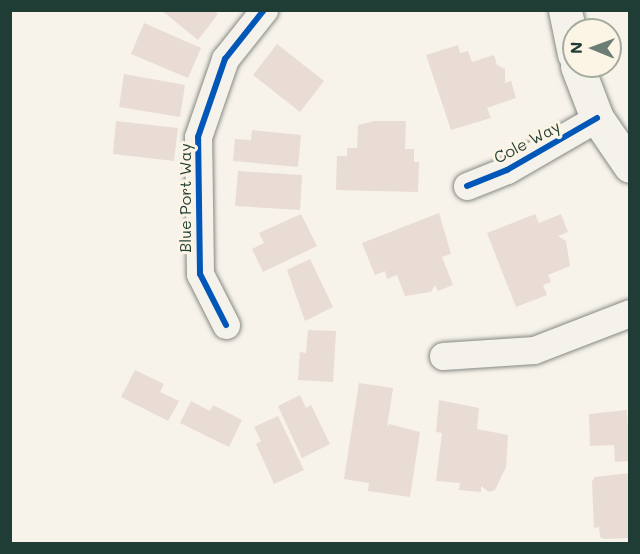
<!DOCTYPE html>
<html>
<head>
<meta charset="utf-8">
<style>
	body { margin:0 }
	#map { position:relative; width:640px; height:554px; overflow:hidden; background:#f7f3ea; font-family:Mali,sans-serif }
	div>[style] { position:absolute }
	.building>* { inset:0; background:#e9dcd5 }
	.roads { filter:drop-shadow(0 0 2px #868984) drop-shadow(0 0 2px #868984) }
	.minor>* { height:27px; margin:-13.5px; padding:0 13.5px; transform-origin:13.5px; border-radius:13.5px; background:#f5f2ec }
	.major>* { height:33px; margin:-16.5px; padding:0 16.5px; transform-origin:16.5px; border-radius:16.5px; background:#f5f2ec }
	.cycleway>* { height:6px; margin:-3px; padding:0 3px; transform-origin:3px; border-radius:3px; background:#0057b8 }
	span { translate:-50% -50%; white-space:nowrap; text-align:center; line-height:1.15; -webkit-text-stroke:6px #fcf5e5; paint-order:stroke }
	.street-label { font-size:16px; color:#1f3d34 }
	.frame { position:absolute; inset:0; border:12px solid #1f3d34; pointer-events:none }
	.north { position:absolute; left:562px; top:18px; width:60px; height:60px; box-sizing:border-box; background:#fcf5e5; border:2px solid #a4ab9e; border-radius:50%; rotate:271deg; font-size:16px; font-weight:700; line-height:24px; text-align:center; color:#1f3d34 }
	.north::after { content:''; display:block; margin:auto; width:21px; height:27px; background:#6b7d74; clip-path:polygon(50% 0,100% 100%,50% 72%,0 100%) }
</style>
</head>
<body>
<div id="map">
	<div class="building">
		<i style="clip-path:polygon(161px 10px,213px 10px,218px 14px,198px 40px)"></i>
		<i style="clip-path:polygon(144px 23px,201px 48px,188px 78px,131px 54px)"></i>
		<i style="clip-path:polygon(277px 44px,324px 81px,300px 112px,253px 75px)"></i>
		<i style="clip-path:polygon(458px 45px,460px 53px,468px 51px,472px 62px,494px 55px,497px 65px,505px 69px,505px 83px,511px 81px,516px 98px,487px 108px,491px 118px,451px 130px,426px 55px)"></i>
		<i style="clip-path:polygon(124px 74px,185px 85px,180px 117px,119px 107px)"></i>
		<i style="clip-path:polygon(116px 121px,178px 128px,174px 161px,113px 154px)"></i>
		<i style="clip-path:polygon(375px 121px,406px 121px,405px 149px,414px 149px,414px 162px,419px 162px,418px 192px,336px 190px,337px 156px,347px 156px,347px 148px,357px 148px,358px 125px)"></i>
		<i style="clip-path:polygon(252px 130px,301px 135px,298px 167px,233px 161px,235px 139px,251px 140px)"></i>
		<i style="clip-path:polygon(238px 171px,302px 175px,300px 210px,235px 206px)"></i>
		<i style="clip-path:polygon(439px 213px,451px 254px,442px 257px,453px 285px,438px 291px,435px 285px,431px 292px,405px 296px,397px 275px,387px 279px,385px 271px,375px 275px,362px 243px)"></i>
		<i style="clip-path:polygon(301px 214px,317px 246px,263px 272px,252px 249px,264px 243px,259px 233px)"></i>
		<i style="clip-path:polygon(535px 214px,539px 223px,561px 214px,568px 232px,558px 236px,566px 241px,570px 266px,548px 275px,551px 282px,543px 285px,547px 295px,516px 307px,487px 233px)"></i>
		<i style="clip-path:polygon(310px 259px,333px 307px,305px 321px,287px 270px)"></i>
		<i style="clip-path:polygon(308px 330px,336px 331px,333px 382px,298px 380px,300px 352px,306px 353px)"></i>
		<i style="clip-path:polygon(135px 370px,164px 384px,160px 392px,179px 401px,168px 421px,121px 397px)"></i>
		<i style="clip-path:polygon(359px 383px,393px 388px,387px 427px,389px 424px,420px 432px,410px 497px,368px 491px,369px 483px,344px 479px)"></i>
		<i style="clip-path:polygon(300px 395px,306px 408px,311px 405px,330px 444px,302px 458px,278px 406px)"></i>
		<i style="clip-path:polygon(439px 400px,479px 408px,477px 429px,508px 435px,506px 467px,495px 490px,489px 492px,481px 486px,481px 492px,459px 490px,460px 483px,436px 481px,442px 433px,436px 432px)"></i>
		<i style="clip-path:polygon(191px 401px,210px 411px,213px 405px,242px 420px,229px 447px,180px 423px)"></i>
		<i style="clip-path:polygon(627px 410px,630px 461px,615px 462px,614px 445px,590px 446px,589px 414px)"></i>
		<i style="clip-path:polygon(278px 416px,304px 470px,274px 484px,256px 444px,261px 441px,254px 427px)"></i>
		<i style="clip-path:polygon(630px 473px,630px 538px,604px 539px,600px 537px,599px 527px,594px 528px,592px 481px,595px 477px)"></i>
	</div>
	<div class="roads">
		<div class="minor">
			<i style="left:467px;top:186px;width:43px;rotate:-21.8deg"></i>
			<i style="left:507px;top:170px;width:104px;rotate:-30deg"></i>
			<i style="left:226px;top:325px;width:57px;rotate:-117deg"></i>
			<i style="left:200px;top:274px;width:137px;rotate:-90.8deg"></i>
			<i style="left:198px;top:137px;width:83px;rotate:-70.9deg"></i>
			<i style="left:225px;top:59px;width:63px;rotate:-51.5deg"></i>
			<i style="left:443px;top:356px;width:91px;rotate:-3.8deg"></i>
			<i style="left:534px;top:350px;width:103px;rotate:-21.1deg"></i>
		</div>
		<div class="major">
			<i style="left:565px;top:10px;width:45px;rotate:78.4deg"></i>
			<i style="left:577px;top:66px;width:56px;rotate:69deg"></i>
			<i style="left:597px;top:118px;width:58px;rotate:55.5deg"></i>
		</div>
	</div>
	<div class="cycleway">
		<i style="left:467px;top:186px;width:43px;rotate:-21.8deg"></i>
		<i style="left:507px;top:170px;width:104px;rotate:-30deg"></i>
		<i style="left:226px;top:325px;width:57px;rotate:-117deg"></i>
		<i style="left:200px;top:274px;width:137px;rotate:-90.8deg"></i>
		<i style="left:198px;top:137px;width:83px;rotate:-70.9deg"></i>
		<i style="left:225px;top:59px;width:63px;rotate:-51.5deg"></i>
	</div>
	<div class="street-label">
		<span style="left:527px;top:142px;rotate:-28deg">Cole Way</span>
		<span style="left:185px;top:198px;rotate:-90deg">Blue Port Way</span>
	</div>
	<div class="frame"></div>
	<div class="north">N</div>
</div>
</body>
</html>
